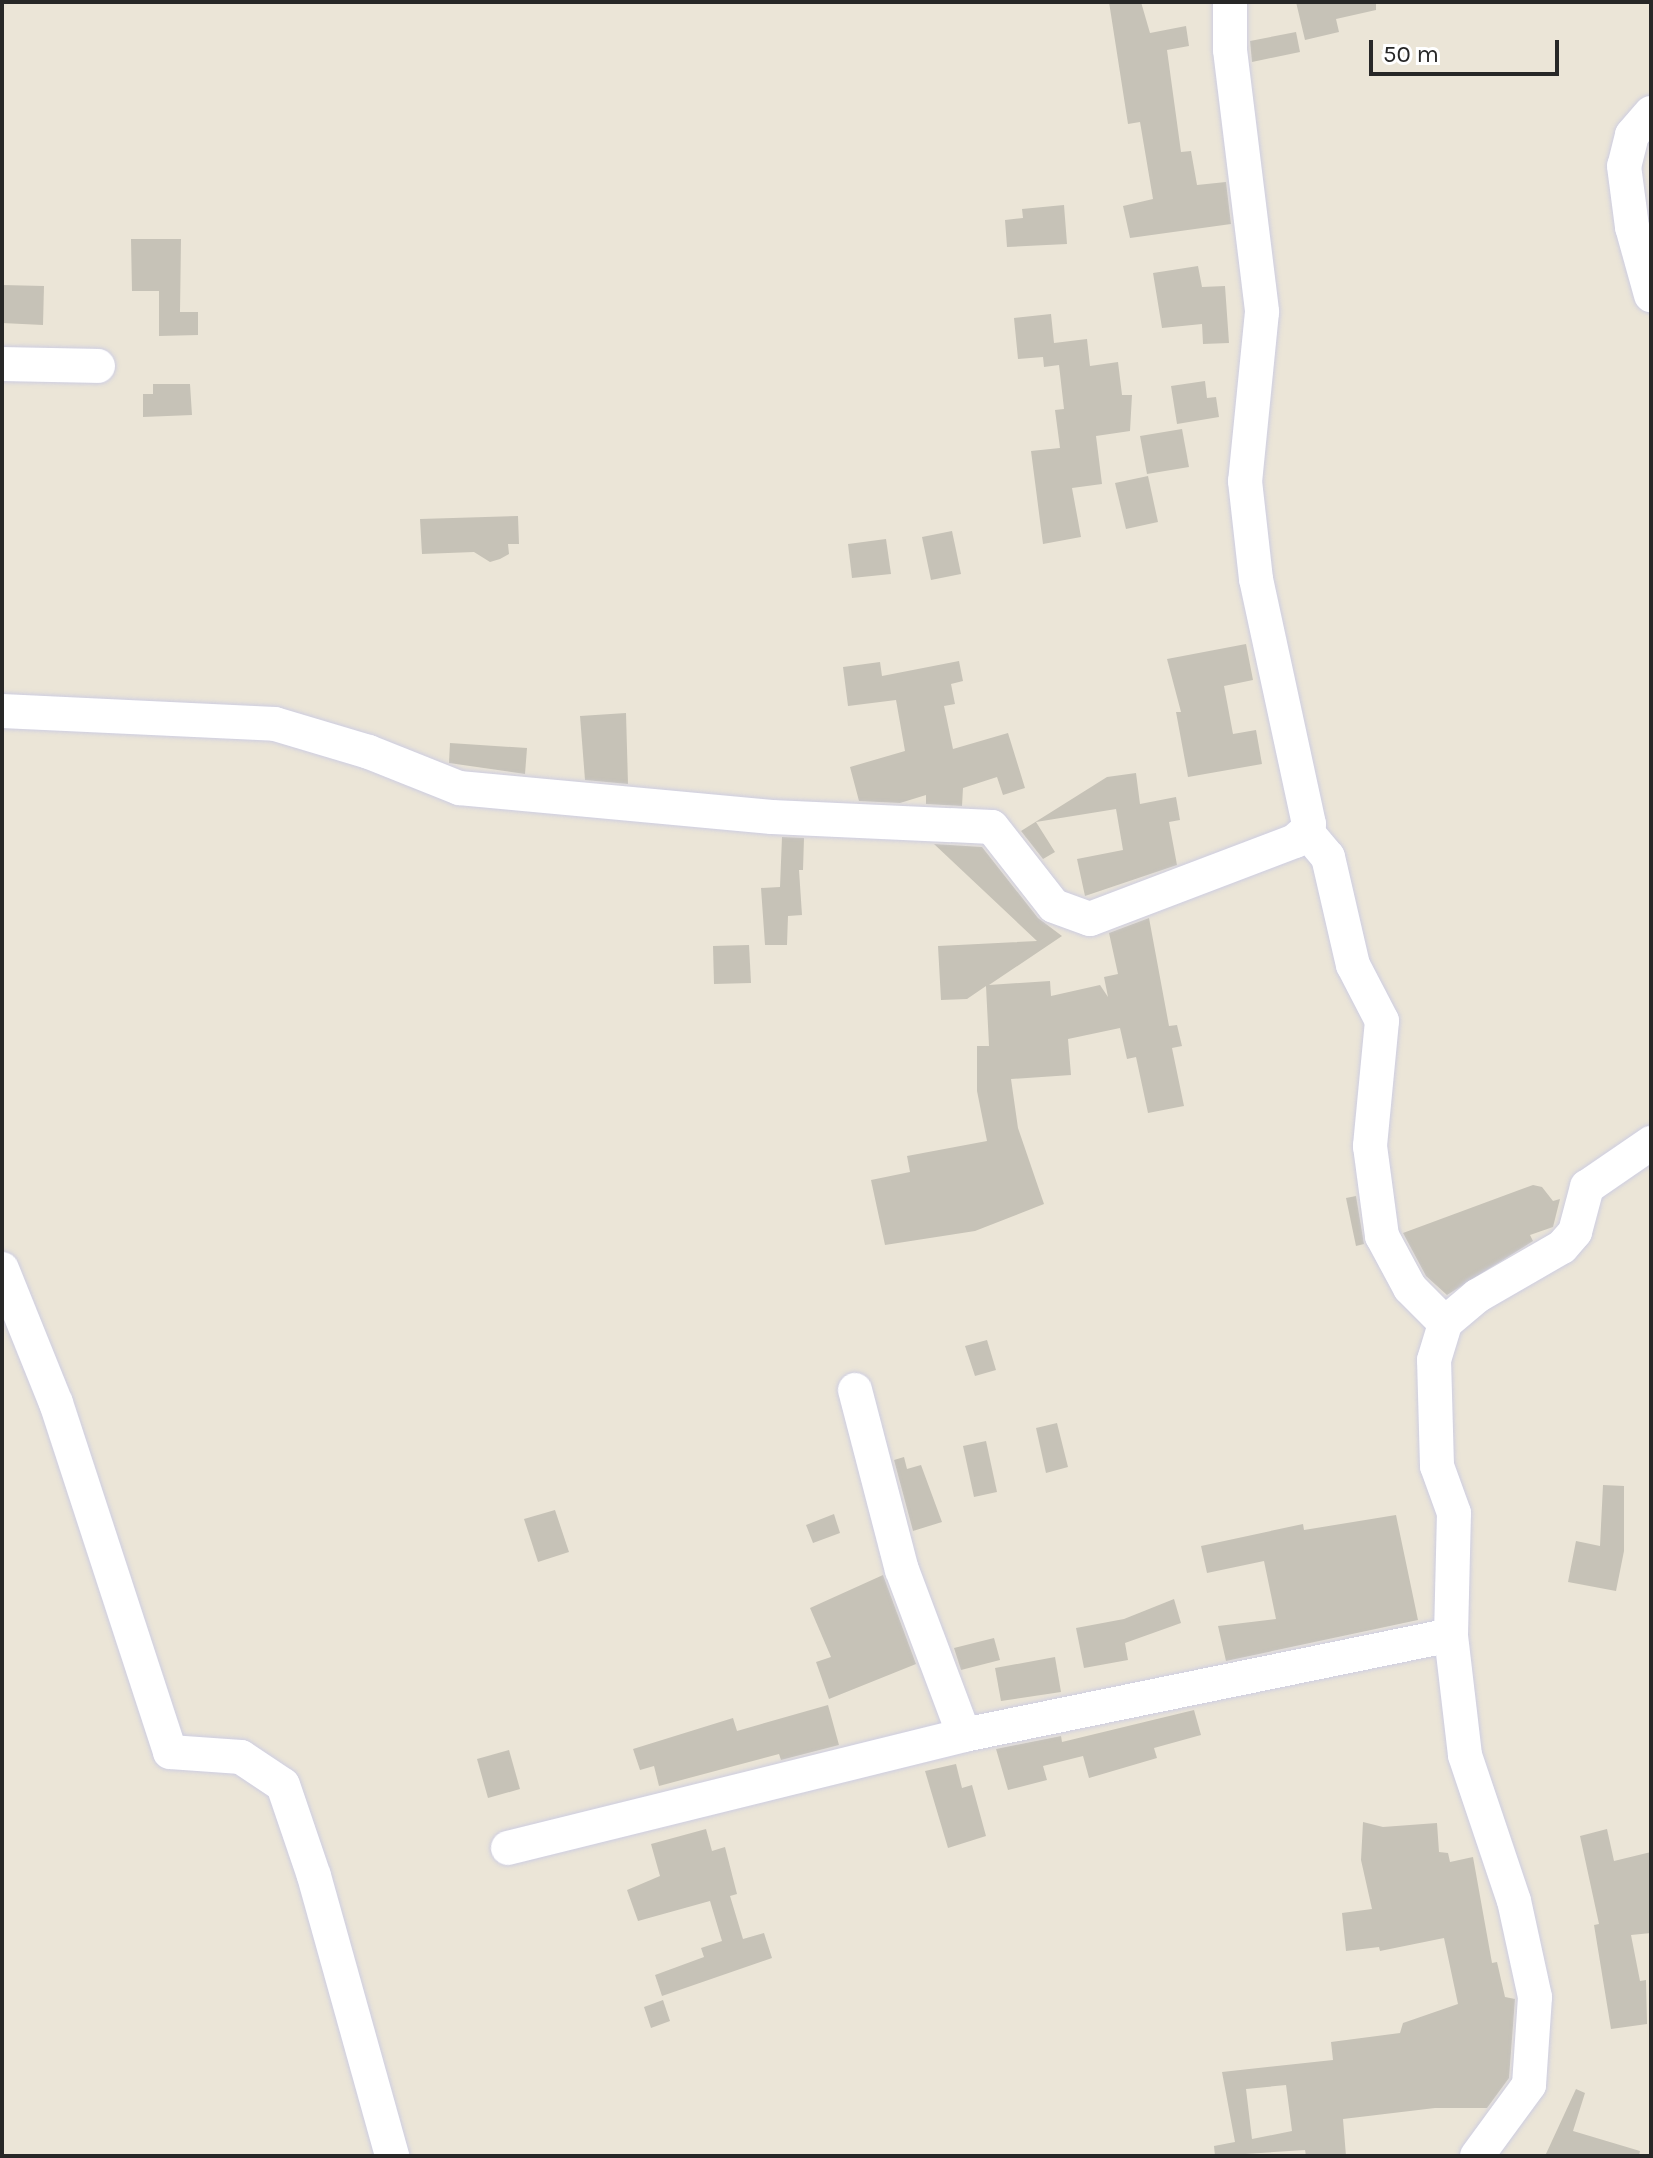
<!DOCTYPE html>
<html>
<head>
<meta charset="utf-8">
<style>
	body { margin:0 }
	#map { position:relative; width:1653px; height:2158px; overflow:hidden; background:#ebe5d7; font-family:Karla,sans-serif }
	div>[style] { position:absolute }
	.building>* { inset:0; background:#c6c2b7 }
	.roads { filter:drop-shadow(0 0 2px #cdcde1) drop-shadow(0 0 2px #cdcde1) }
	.minor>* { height:34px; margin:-17px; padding:0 17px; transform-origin:17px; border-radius:17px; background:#fff }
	span { translate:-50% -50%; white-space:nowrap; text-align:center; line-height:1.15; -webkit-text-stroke:8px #fff; paint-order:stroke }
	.frame { position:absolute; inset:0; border:4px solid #272727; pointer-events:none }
	.scale { position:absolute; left:1369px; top:40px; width:190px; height:36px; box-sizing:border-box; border:4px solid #272727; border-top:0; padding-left:10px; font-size:24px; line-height:28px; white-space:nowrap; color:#272727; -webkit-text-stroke:6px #fff; paint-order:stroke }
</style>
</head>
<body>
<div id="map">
	<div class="building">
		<i style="clip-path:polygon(1109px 2px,1141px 2px,1150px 33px,1186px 26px,1189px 46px,1167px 50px,1181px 152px,1191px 151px,1197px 185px,1226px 182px,1231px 224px,1130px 238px,1123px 206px,1153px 199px,1140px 122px,1128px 124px)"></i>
		<i style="clip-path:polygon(1296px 2px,1376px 2px,1376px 10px,1336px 19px,1339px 32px,1305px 40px)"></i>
		<i style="clip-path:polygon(1296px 32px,1300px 52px,1252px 62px,1250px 41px)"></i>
		<i style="clip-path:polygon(1064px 205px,1067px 244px,1007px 247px,1005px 220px,1023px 218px,1022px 209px)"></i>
		<i style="clip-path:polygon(131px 239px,181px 239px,180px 312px,198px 312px,198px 335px,159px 336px,159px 291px,132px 291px)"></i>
		<i style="clip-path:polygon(1198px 266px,1202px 287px,1225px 286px,1229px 343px,1203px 344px,1202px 324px,1162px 328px,1153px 273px)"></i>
		<i style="clip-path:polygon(2px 285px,44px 286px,43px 325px,2px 323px)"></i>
		<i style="clip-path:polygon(1051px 314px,1054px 343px,1087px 339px,1090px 366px,1118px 362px,1122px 395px,1132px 395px,1130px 431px,1096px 436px,1102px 484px,1072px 488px,1081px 537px,1043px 544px,1031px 451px,1060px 448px,1055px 410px,1064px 409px,1059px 365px,1044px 367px,1043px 357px,1018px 359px,1014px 318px)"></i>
		<i style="clip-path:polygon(1205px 381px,1207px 398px,1216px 397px,1219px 417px,1177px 424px,1171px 386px)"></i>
		<i style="clip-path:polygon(153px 384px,190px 384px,192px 415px,143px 417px,143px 394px,153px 394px)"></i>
		<i style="clip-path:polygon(1182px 429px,1189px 467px,1147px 474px,1140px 436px)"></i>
		<i style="clip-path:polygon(1148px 476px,1158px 522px,1126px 529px,1115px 483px)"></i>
		<i style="clip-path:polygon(518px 516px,519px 544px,508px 544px,509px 554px,500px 559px,490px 562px,474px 552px,422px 554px,420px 519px)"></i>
		<i style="clip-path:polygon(952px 531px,961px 574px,931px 580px,922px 537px)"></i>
		<i style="clip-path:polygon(886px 539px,891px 574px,852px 578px,848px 544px)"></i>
		<i style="clip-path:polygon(1246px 644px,1253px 680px,1224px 686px,1233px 734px,1256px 730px,1262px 764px,1188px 777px,1176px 712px,1181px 712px,1167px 659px)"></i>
		<i style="clip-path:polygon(959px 661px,963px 681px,951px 684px,955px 704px,944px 706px,953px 749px,1008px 733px,1025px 788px,1003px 795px,997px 777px,963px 788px,962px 806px,926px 804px,926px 795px,900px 803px,859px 801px,850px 767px,905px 751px,896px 700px,848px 706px,843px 667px,880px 662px,882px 676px)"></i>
		<i style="clip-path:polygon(626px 713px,628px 784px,585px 780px,580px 716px)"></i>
		<i style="clip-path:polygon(450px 743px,527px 748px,525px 774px,449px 763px)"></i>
		<i style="clip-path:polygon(1136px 773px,1140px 804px,1176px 797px,1180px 820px,1169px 822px,1177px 865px,1085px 896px,1077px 859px,1123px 850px,1116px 809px,1036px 822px,1055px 852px,1043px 859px,1021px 831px,1107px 777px)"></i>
		<i style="clip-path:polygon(782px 837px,804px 838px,803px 870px,799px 870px,802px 915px,788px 916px,787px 945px,765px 945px,761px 888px,780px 887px)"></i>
		<i style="clip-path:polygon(934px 844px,982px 847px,1038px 918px,1062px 936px,989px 985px,1050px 981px,1051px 996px,1100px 985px,1108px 997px,1104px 977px,1118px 974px,1109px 933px,1149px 918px,1169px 1026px,1177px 1025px,1182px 1046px,1172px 1048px,1184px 1106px,1148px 1113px,1136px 1057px,1127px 1059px,1120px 1028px,1068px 1039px,1071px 1075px,1011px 1079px,1018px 1128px,1044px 1204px,975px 1231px,885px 1245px,871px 1180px,910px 1172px,907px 1156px,987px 1141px,977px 1091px,977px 1046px,989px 1046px,986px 986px,967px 999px,941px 1000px,938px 946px,1037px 941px)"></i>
		<i style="clip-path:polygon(749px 945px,751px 983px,714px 984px,713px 946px)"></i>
		<i style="clip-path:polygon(1533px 1185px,1542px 1187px,1553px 1201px,1560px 1199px,1553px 1227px,1530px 1235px,1533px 1241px,1447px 1295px,1426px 1276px,1403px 1233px)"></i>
		<i style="clip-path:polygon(1356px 1196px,1364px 1244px,1356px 1246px,1346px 1198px)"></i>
		<i style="clip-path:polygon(987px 1340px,996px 1370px,975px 1376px,965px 1346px)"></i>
		<i style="clip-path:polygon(1057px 1423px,1068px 1467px,1046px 1473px,1036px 1428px)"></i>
		<i style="clip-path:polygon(986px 1441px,997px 1492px,974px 1497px,963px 1446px)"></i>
		<i style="clip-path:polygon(904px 1457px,907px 1469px,921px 1465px,942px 1522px,913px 1531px,894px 1460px)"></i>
		<i style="clip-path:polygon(1603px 1485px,1624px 1486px,1624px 1551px,1616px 1591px,1568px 1582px,1576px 1541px,1600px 1546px)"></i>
		<i style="clip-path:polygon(555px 1510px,569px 1552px,538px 1562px,524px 1519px)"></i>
		<i style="clip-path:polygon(834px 1514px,840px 1533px,813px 1543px,806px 1525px)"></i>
		<i style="clip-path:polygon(1396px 1515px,1418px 1620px,1226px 1661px,1218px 1626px,1276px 1619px,1264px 1561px,1207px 1573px,1201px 1546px,1303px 1524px,1304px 1530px)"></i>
		<i style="clip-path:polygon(883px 1575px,916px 1664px,829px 1699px,816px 1662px,831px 1657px,810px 1608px)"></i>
		<i style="clip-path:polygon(1174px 1599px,1181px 1623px,1125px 1643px,1128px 1660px,1084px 1668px,1076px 1628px,1124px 1619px)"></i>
		<i style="clip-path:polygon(994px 1638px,1000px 1660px,961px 1670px,954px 1648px)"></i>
		<i style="clip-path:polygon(1055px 1657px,1061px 1692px,1001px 1701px,995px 1668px)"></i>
		<i style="clip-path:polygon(828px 1705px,839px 1745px,781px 1760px,779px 1754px,659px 1786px,654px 1766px,640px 1770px,633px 1749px,733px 1718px,737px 1731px)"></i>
		<i style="clip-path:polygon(1194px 1710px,1201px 1735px,1154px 1748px,1157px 1758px,1089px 1778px,1083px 1756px,1043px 1766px,1047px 1780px,1008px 1790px,996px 1749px,1061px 1736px,1062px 1742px)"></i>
		<i style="clip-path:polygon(509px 1750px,520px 1789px,488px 1798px,477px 1759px)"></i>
		<i style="clip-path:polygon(956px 1764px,962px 1788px,972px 1785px,986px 1836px,948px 1848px,925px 1771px)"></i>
		<i style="clip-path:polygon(evenodd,1363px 1822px,1383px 1827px,1437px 1823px,1439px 1852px,1448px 1853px,1450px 1862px,1473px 1857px,1492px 1963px,1497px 1962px,1505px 1997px,1515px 1999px,1509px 2078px,1487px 2108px,1435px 2108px,1343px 2119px,1346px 2156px,1306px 2156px,1305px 2150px,1215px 2156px,1214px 2146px,1235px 2142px,1222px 2072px,1333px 2060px,1331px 2042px,1400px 2033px,1403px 2023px,1458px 2004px,1444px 1938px,1380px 1951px,1379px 1947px,1346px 1951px,1342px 1913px,1372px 1909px,1361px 1860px,1363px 1822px,1286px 2085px,1292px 2131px,1252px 2139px,1246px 2089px,1286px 2085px)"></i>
		<i style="clip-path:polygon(706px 1829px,712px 1851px,725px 1847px,737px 1894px,730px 1896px,743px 1939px,764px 1933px,772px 1958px,662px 1996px,655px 1975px,704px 1957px,701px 1948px,722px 1941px,710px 1901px,638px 1921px,627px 1890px,660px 1876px,651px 1844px)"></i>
		<i style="clip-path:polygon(1607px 1829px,1614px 1861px,1651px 1852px,1651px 1933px,1631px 1935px,1640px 1981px,1646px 1980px,1647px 2024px,1611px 2029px,1594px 1925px,1599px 1924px,1580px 1836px)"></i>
		<i style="clip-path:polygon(663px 2000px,670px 2021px,651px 2028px,644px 2007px)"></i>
		<i style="clip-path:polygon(1576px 2089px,1585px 2093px,1573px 2131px,1640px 2151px,1639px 2156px,1545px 2156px)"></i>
	</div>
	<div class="roads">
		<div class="minor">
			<i style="left:1230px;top:2px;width:48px;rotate:90deg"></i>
			<i style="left:1230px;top:50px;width:264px;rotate:83deg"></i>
			<i style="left:1262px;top:312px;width:170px;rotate:95.7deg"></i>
			<i style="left:1245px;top:481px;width:99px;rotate:83.6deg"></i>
			<i style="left:1256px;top:579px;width:251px;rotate:77.8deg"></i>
			<i style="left:1309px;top:824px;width:8px;rotate:113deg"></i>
			<i style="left:1651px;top:113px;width:29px;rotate:131deg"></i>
			<i style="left:1632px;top:135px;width:32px;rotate:104deg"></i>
			<i style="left:1624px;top:166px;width:62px;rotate:82.5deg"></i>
			<i style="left:1632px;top:227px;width:71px;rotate:74.4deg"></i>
			<i style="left:2px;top:364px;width:96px;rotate:1.2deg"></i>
			<i style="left:2px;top:711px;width:273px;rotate:2.7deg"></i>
			<i style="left:275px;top:724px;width:98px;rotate:16.6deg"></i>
			<i style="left:369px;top:752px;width:97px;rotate:21.8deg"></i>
			<i style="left:459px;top:788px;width:314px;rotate:5.3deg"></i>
			<i style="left:772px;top:817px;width:220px;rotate:2.6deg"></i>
			<i style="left:992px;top:827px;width:100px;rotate:51.9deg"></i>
			<i style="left:1054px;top:906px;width:38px;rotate:20deg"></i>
			<i style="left:1090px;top:919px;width:219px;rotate:-20.8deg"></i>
			<i style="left:1295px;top:841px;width:15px;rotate:-42deg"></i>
			<i style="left:1306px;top:831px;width:34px;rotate:50deg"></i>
			<i style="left:1328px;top:857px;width:111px;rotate:77deg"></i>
			<i style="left:1353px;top:965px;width:63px;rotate:62.6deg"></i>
			<i style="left:1382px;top:1021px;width:126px;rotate:95.5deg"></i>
			<i style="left:1370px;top:1146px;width:91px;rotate:82.4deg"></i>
			<i style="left:1382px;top:1236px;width:59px;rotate:61.7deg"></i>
			<i style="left:1410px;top:1288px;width:49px;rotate:45deg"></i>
			<i style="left:2px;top:1269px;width:144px;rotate:68.1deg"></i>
			<i style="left:56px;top:1403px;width:367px;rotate:71.9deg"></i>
			<i style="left:170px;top:1752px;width:71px;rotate:4deg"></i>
			<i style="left:241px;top:1757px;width:50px;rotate:33.7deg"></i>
			<i style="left:283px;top:1785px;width:96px;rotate:71.2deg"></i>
			<i style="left:314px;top:1876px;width:291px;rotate:74.4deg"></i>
			<i style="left:855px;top:1390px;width:186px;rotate:75.4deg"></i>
			<i style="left:902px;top:1570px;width:176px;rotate:69.4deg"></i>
			<i style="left:508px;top:1848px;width:470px;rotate:-13.9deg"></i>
			<i style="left:964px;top:1735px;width:497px;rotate:-11.6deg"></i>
			<i style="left:1477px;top:2156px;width:88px;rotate:-53.8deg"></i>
			<i style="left:1529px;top:2085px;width:88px;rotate:-86.1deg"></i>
			<i style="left:1535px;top:1997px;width:98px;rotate:-102.3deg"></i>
			<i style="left:1514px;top:1901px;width:154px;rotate:-108.6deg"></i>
			<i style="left:1465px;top:1755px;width:121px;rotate:-96.7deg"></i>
			<i style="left:1451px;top:1635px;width:122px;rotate:-88.6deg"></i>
			<i style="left:1454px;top:1513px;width:50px;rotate:-109.9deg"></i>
			<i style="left:1437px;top:1466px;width:106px;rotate:-91.6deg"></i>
			<i style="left:1434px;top:1360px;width:39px;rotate:-73deg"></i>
			<i style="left:1445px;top:1323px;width:42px;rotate:-40.2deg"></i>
			<i style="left:1477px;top:1296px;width:98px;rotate:-30deg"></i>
			<i style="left:1562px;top:1247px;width:20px;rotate:-49deg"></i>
			<i style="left:1575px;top:1232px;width:47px;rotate:-75.1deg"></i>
			<i style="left:1587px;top:1187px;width:78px;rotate:-34.5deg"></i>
		</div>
	</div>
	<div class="frame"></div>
	<div class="scale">50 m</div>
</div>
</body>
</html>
